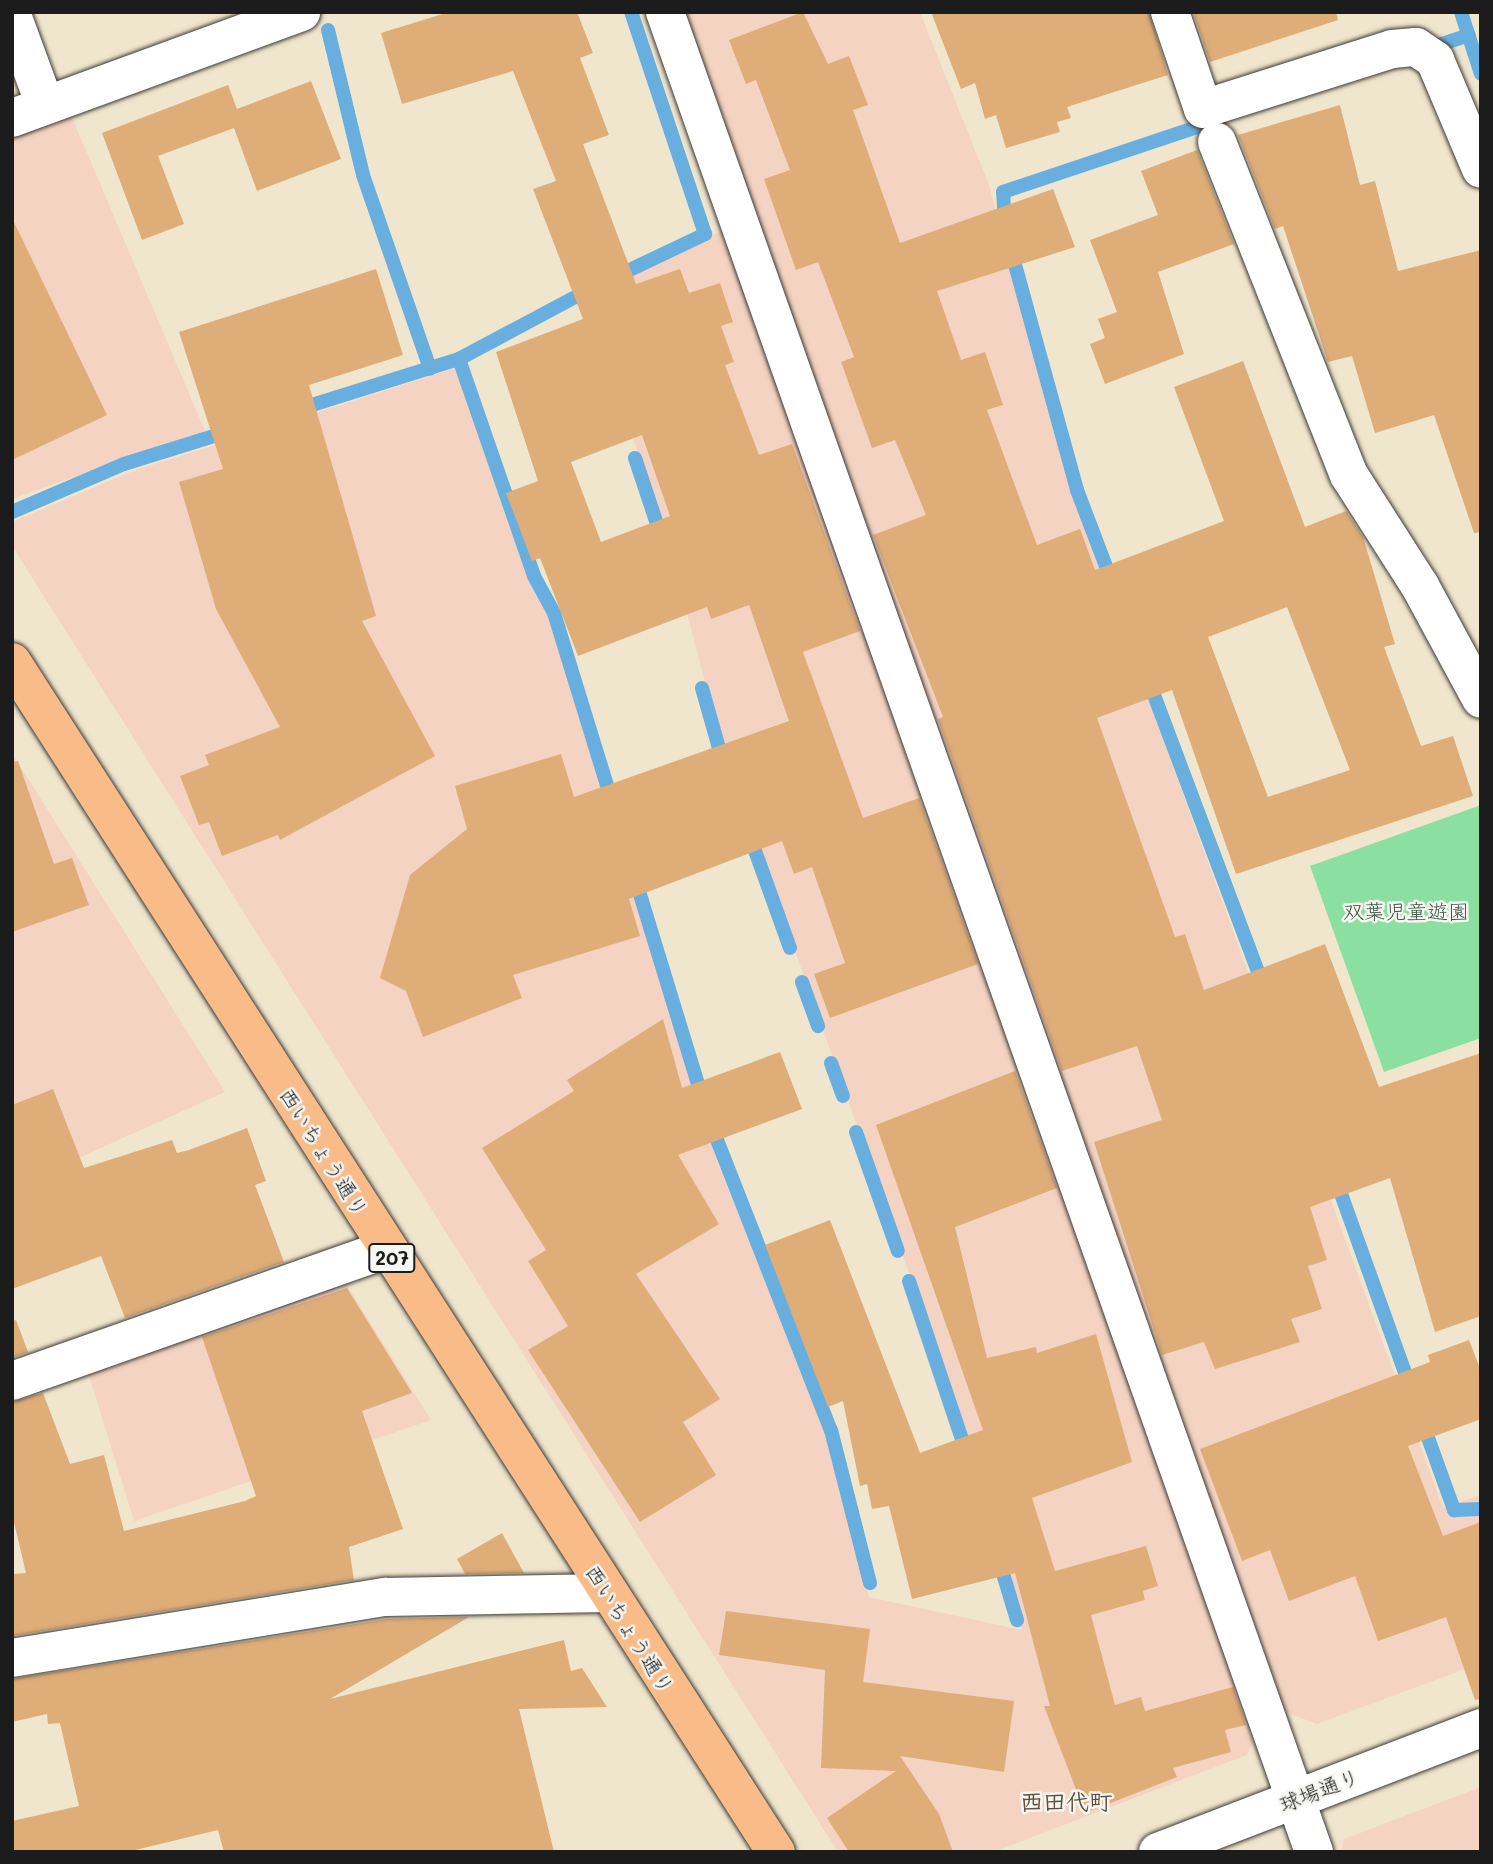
<!DOCTYPE html>
<html>
<head>
<meta charset="utf-8">
<style>
	body { margin:0 }
	#map { position:relative; width:1493px; height:1864px; overflow:hidden; background:#f0e6cd; font-family:Mali,"Klee One",sans-serif }
	div>[style] { position:absolute }
	.built>* { inset:0; background:#f5d3c2 }
	.green>* { inset:0; background:#8be0a1 }
	.stream>* { height:14px; margin:-7px; padding:0 7px; transform-origin:7px; border-radius:7px; background:#68afdf }
	.building>* { inset:0; background:#dfad78 }
	.roads { filter:drop-shadow(0 0 2px #3c3a37) drop-shadow(0 0 2px #3c3a37) }
	.minor>* { height:38px; margin:-19px; padding:0 19px; transform-origin:19px; border-radius:19px; background:#fff }
	.tertiary>* { height:38px; margin:-19px; padding:0 19px; transform-origin:19px; border-radius:19px; background:#fff }
	.trunk>* { height:38px; margin:-19px; padding:0 19px; transform-origin:19px; border-radius:19px; background:#f9bc89 }
	span { translate:-50% -50%; white-space:nowrap; text-align:center; line-height:1.15; -webkit-text-stroke:5px #f6f6f2; paint-order:stroke }
	.shield-label span { padding:2px 5px; background:#f6f6f2; border:2px solid; border-radius:5px; -webkit-text-stroke-width:0 }
	.shield-label { font-size:19px; color:#1c1c1c; font-weight:700 }
	.park-label { font-size:21px; color:#3d5744 }
	.street-label { font-size:21px; color:#1c1c1c }
	.neighbourhood-label { font-size:23px; color:#604f3c; font-weight:700 }
	.frame { position:absolute; inset:0; border:14px solid #1c1c1c; pointer-events:none }
</style>
</head>
<body>
<div id="map">
	<div class="built">
		<i style="clip-path:polygon(685px 12px,920px 12px,989px 185px,1071px 486px,1443px 1508px,1481px 1495px,1481px 1663px,1317px 1724px,1285px 1712px)"></i>
		<i style="clip-path:polygon(71px 115px,205px 431px,12px 499px,12px 137px)"></i>
		<i style="clip-path:polygon(728px 228px,1258px 1726px,1247px 1755px,993px 1852px,838px 1852px,12px 546px,12px 522px,133px 471px,456px 368px,531px 580px,551px 616px,716px 1159px,828px 1431px,869px 1597px,1022px 1630px,947px 1380px,720px 739px,671px 552px,586px 297px)"></i>
		<i style="clip-path:polygon(12px 753px,225px 1092px,12px 1188px)"></i>
		<i style="clip-path:polygon(330px 1258px,431px 1420px,134px 1521px,80px 1347px)"></i>
		<i style="clip-path:polygon(1481px 1787px,1481px 1852px,1341px 1852px,1344px 1839px)"></i>
	</div>
	<div class="green">
		<i style="clip-path:polygon(1481px 805px,1481px 1038px,1384px 1072px,1310px 866px)"></i>
	</div>
	<div class="stream">
		<i style="left:1461px;top:12px;width:65px;rotate:72.1deg"></i>
		<i style="left:328px;top:30px;width:149px;rotate:76.4deg"></i>
		<i style="left:363px;top:175px;width:205px;rotate:70.9deg"></i>
		<i style="left:1427px;top:49px;width:44px;rotate:-18.4deg"></i>
		<i style="left:1005px;top:227px;width:35px;rotate:-93deg"></i>
		<i style="left:1003px;top:192px;width:220px;rotate:-18.5deg"></i>
		<i style="left:1011px;top:250px;width:249px;rotate:74.6deg"></i>
		<i style="left:1077px;top:490px;width:98px;rotate:69.2deg"></i>
		<i style="left:615px;top:277px;width:100px;rotate:-25.5deg"></i>
		<i style="left:705px;top:234px;width:234px;rotate:-108.4deg"></i>
		<i style="left:459px;top:359px;width:230px;rotate:70.9deg"></i>
		<i style="left:534px;top:576px;width:42px;rotate:61.6deg"></i>
		<i style="left:554px;top:613px;width:198px;rotate:72.9deg"></i>
		<i style="left:296px;top:410px;width:171px;rotate:-17.4deg"></i>
		<i style="left:459px;top:359px;width:149px;rotate:-28.1deg"></i>
		<i style="left:635px;top:458px;width:85px;rotate:71.6deg"></i>
		<i style="left:12px;top:512px;width:122px;rotate:-23.2deg"></i>
		<i style="left:124px;top:464px;width:111px;rotate:-17.3deg"></i>
		<i style="left:1148px;top:679px;width:330px;rotate:69.4deg"></i>
		<i style="left:702px;top:688px;width:77px;rotate:74.2deg"></i>
		<i style="left:749px;top:834px;width:121px;rotate:70.2deg"></i>
		<i style="left:635px;top:878px;width:232px;rotate:73deg"></i>
		<i style="left:802px;top:982px;width:47px;rotate:70deg"></i>
		<i style="left:831px;top:1063px;width:35px;rotate:70deg"></i>
		<i style="left:710px;top:1122px;width:331px;rotate:68.6deg"></i>
		<i style="left:831px;top:1430px;width:158px;rotate:75.7deg"></i>
		<i style="left:856px;top:1132px;width:126px;rotate:70.6deg"></i>
		<i style="left:1335px;top:1177px;width:225px;rotate:70.3deg"></i>
		<i style="left:909px;top:1281px;width:182px;rotate:71.5deg"></i>
		<i style="left:1422px;top:1421px;width:95px;rotate:70.2deg"></i>
		<i style="left:1454px;top:1510px;width:27px;rotate:-2deg"></i>
		<i style="left:998px;top:1557px;width:66px;rotate:73.2deg"></i>
	</div>
	<div class="building">
		<i style="clip-path:polygon(evenodd,449px 12px,577px 12px,593px 53px,580px 58px,609px 135px,583px 144px,636px 284px,680px 269px,689px 293px,720px 283px,733px 322px,721px 326px,734px 362px,725px 365px,759px 455px,792px 444px,860px 631px,803px 652px,863px 818px,919px 798px,978px 964px,830px 1018px,814px 974px,845px 963px,812px 867px,794px 874px,782px 841px,629px 899px,640px 936px,513px 975px,522px 998px,423px 1037px,406px 991px,380px 978px,410px 875px,467px 829px,455px 786px,561px 754px,574px 797px,789px 721px,749px 605px,711px 619px,707px 607px,578px 656px,540px 558px,532px 561px,506px 493px,538px 481px,496px 352px,583px 319px,533px 189px,556px 181px,513px 71px,402px 104px,381px 33px,449px 12px,642px 435px,670px 516px,601px 542px,571px 462px,642px 435px)"></i>
		<i style="clip-path:polygon(evenodd,803px 12px,828px 64px,849px 56px,868px 105px,853px 110px,900px 243px,1053px 189px,1075px 247px,937px 291px,961px 360px,985px 352px,1003px 405px,987px 410px,1037px 545px,1080px 529px,1095px 570px,1224px 521px,1174px 387px,1243px 361px,1305px 527px,1346px 511px,1363px 537px,1395px 644px,1384px 647px,1421px 746px,1453px 736px,1473px 796px,1236px 874px,1172px 690px,1097px 718px,1175px 937px,1185px 934px,1204px 990px,1325px 944px,1379px 1087px,1481px 1053px,1481px 1316px,1435px 1332px,1390px 1178px,1310px 1207px,1327px 1260px,1308px 1266px,1322px 1309px,1291px 1319px,1300px 1342px,1215px 1369px,1204px 1342px,1162px 1355px,1094px 1142px,1162px 1120px,1137px 1046px,1062px 1071px,938px 719px,943px 717px,873px 535px,926px 515px,895px 440px,872px 448px,841px 362px,854px 357px,818px 262px,796px 270px,764px 179px,790px 170px,756px 80px,746px 84px,729px 40px,803px 12px,1287px 607px,1350px 770px,1268px 797px,1208px 637px,1287px 607px)"></i>
		<i style="clip-path:polygon(931px 12px,1149px 12px,1168px 75px,1067px 107px,1071px 118px,1057px 122px,1060px 132px,1006px 148px,996px 115px,985px 119px,975px 83px,961px 89px)"></i>
		<i style="clip-path:polygon(1193px 12px,1336px 12px,1338px 20px,1210px 62px)"></i>
		<i style="clip-path:polygon(311px 81px,341px 159px,257px 191px,234px 128px,158px 156px,184px 224px,142px 240px,102px 133px,228px 85px,237px 109px)"></i>
		<i style="clip-path:polygon(1340px 105px,1360px 185px,1375px 181px,1398px 271px,1481px 250px,1481px 532px,1474px 533px,1434px 415px,1375px 433px,1352px 356px,1328px 362px,1283px 226px,1275px 229px,1238px 135px)"></i>
		<i style="clip-path:polygon(1197px 150px,1234px 244px,1158px 272px,1184px 354px,1105px 384px,1090px 344px,1105px 338px,1098px 319px,1117px 312px,1090px 240px,1158px 215px,1141px 171px)"></i>
		<i style="clip-path:polygon(12px 218px,107px 415px,12px 460px)"></i>
		<i style="clip-path:polygon(376px 269px,403px 355px,309px 385px,376px 616px,362px 621px,435px 756px,280px 840px,278px 835px,222px 856px,209px 822px,199px 825px,180px 776px,209px 765px,205px 755px,280px 727px,216px 609px,179px 482px,223px 469px,179px 332px)"></i>
		<i style="clip-path:polygon(18px 761px,54px 864px,72px 858px,89px 905px,12px 932px,12px 762px)"></i>
		<i style="clip-path:polygon(663px 1019px,682px 1088px,780px 1052px,802px 1109px,678px 1155px,719px 1224px,636px 1274px,720px 1399px,683px 1422px,716px 1475px,640px 1522px,528px 1350px,568px 1326px,528px 1261px,546px 1250px,482px 1148px,574px 1091px,567px 1080px)"></i>
		<i style="clip-path:polygon(1015px 1071px,1057px 1188px,955px 1227px,987px 1358px,1036px 1347px,1037px 1353px,1096px 1334px,1132px 1462px,1032px 1498px,1055px 1571px,1146px 1546px,1158px 1586px,1143px 1591px,1145px 1600px,1091px 1615px,1115px 1705px,1141px 1697px,1145px 1711px,1233px 1687px,1246px 1725px,1225px 1730px,1231px 1752px,1173px 1768px,1177px 1777px,1085px 1813px,1044px 1706px,1050px 1706px,1015px 1573px,912px 1599px,889px 1506px,872px 1509px,867px 1484px,860px 1486px,843px 1401px,828px 1407px,765px 1245px,830px 1220px,920px 1453px,983px 1430px,876px 1125px)"></i>
		<i style="clip-path:polygon(53px 1089px,84px 1168px,172px 1140px,177px 1153px,189px 1150px,247px 1128px,266px 1181px,255px 1185px,284px 1262px,125px 1318px,101px 1256px,12px 1289px,12px 1105px)"></i>
		<i style="clip-path:polygon(347px 1288px,412px 1393px,362px 1411px,403px 1529px,349px 1547px,354px 1580px,12px 1636px,12px 1574px,26px 1573px,12px 1514px,12px 1402px,43px 1393px,70px 1464px,104px 1455px,124px 1531px,245px 1501px,256px 1496px,202px 1337px)"></i>
		<i style="clip-path:polygon(16px 1320px,28px 1352px,12px 1358px,12px 1321px)"></i>
		<i style="clip-path:polygon(1469px 1340px,1481px 1371px,1481px 1419px,1408px 1446px,1443px 1536px,1481px 1522px,1481px 1699px,1475px 1700px,1446px 1617px,1378px 1641px,1355px 1576px,1289px 1601px,1270px 1550px,1242px 1561px,1200px 1449px,1430px 1362px,1428px 1355px)"></i>
		<i style="clip-path:polygon(502px 1533px,524px 1573px,465px 1574px,457px 1559px)"></i>
		<i style="clip-path:polygon(726px 1611px,870px 1629px,863px 1682px,1014px 1701px,1004px 1772px,900px 1756px,939px 1814px,953px 1852px,849px 1852px,827px 1818px,896px 1771px,821px 1768px,825px 1670px,719px 1655px)"></i>
		<i style="clip-path:polygon(469px 1617px,330px 1699px,564px 1640px,571px 1671px,582px 1668px,607px 1707px,519px 1709px,554px 1852px,224px 1852px,218px 1830px,127px 1852px,12px 1852px,12px 1821px,79px 1806px,60px 1723px,48px 1724px,47px 1714px,12px 1722px,12px 1679px,387px 1619px)"></i>
	</div>
	<div class="roads">
		<div class="minor">
			<i style="left:665px;top:12px;width:1951px;rotate:70.57deg"></i>
			<i style="left:1170px;top:12px;width:102px;rotate:71.2deg"></i>
			<i style="left:1203px;top:109px;width:198px;rotate:-17.6deg"></i>
			<i style="left:1392px;top:49px;width:24px;rotate:-5deg"></i>
			<i style="left:1416px;top:47px;width:23px;rotate:34deg"></i>
			<i style="left:1435px;top:60px;width:118px;rotate:67.1deg"></i>
			<i style="left:12px;top:15px;width:96px;rotate:69.9deg"></i>
			<i style="left:12px;top:118px;width:308px;rotate:-20.1deg"></i>
			<i style="left:1217px;top:142px;width:358px;rotate:68.4deg"></i>
			<i style="left:1349px;top:475px;width:132px;rotate:57.4deg"></i>
			<i style="left:1420px;top:586px;width:128px;rotate:61.6deg"></i>
			<i style="left:12px;top:1381px;width:397px;rotate:-19.4deg"></i>
			<i style="left:12px;top:1658px;width:378px;rotate:-9.3deg"></i>
			<i style="left:385px;top:1597px;width:223px;rotate:-1deg"></i>
		</div>
		<div class="tertiary">
			<i style="left:1158px;top:1852px;width:346px;rotate:-21deg"></i>
		</div>
		<div class="trunk">
			<i style="left:12px;top:662px;width:1414px;rotate:57.3deg"></i>
		</div>
	</div>
	<div class="shield-label">
		<span style="left:392px;top:1258px">207</span>
	</div>
	<div class="park-label">
		<span style="left:1406px;top:911px">双葉児童遊園</span>
	</div>
	<div class="street-label">
		<span style="left:324px;top:1152px;rotate:58deg">西いちょう通り</span>
		<span style="left:630px;top:1629px;rotate:58deg">西いちょう通り</span>
		<span style="left:1319px;top:1790px;rotate:-21deg">球場通り</span>
	</div>
	<div class="neighbourhood-label">
		<span style="left:1066px;top:1801px">西田代町</span>
	</div>
	<div class="frame"></div>
</div>
</body>
</html>
